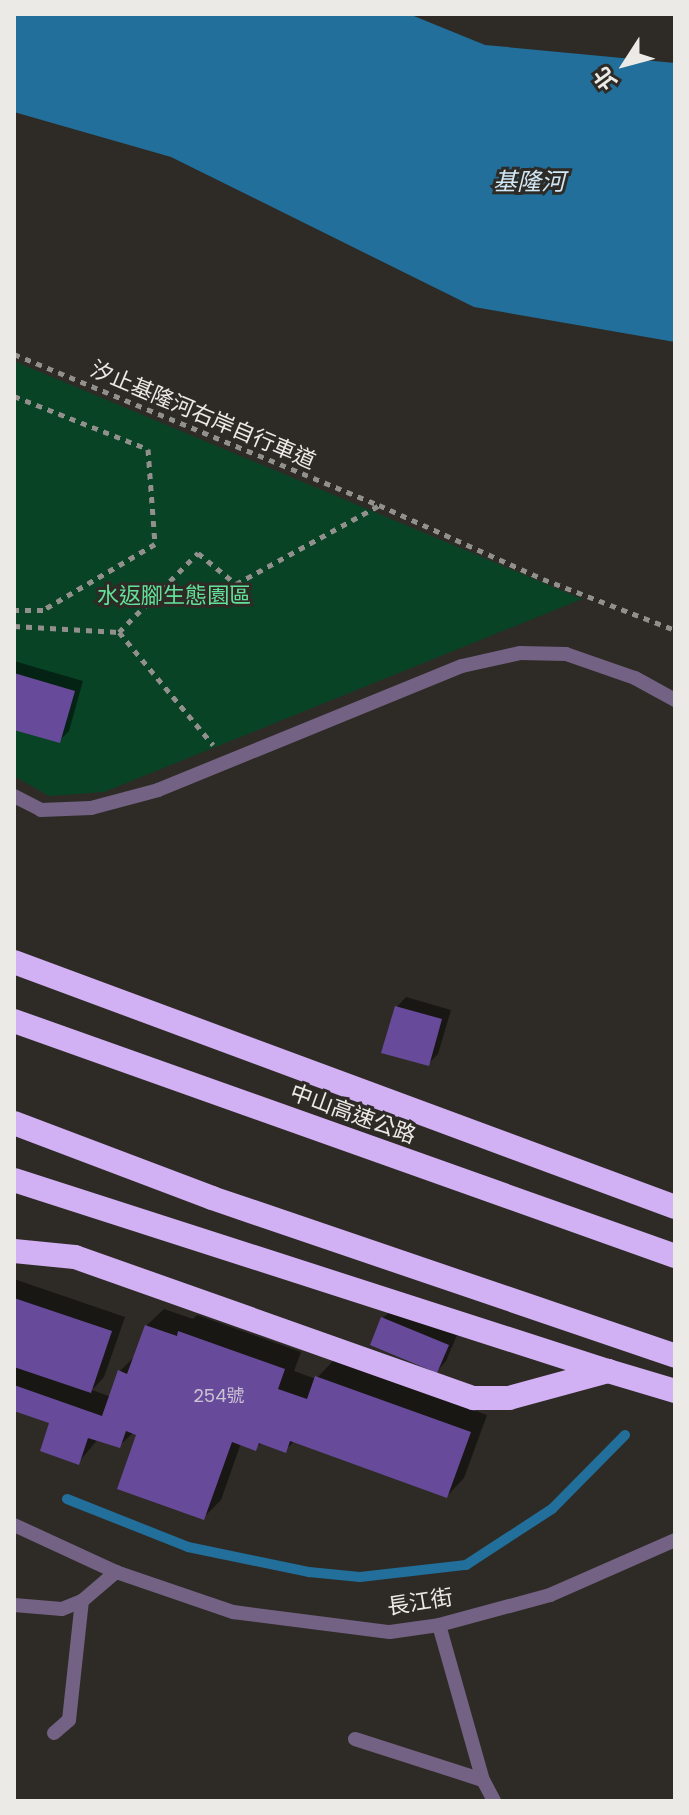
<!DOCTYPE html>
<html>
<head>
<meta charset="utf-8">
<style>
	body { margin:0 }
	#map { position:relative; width:689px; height:1815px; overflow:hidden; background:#2e2b26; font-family:Poppins,"Noto Sans TC",sans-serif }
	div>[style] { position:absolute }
	.green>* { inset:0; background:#094326 }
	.water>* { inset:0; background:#216f9a }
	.shadow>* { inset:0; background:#0007 }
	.stream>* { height:10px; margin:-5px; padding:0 5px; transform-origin:5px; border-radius:5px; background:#216f9a }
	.building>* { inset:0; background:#674b9a }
	.path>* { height:5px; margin-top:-2.5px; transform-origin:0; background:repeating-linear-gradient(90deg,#92908c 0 6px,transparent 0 12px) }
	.service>* { height:14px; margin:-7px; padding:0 7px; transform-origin:7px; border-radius:7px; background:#736284 }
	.motorway>* { height:24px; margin:-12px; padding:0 12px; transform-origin:12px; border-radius:12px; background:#d2b0f4 }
	span { translate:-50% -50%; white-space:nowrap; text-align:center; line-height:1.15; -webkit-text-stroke:6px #2e2b26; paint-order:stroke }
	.number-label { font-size:18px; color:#cbc2d4 }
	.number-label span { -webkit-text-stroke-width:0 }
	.street-label { font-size:22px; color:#eceae7 }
	.park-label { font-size:22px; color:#61e299 }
	.water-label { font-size:24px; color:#d1e7f6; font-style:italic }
	.frame { position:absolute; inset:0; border:16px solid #eceae7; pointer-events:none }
	.north { position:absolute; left:585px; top:24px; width:80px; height:80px; -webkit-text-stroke:6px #2e2b26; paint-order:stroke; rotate:234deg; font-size:22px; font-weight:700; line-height:32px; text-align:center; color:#eceae7 }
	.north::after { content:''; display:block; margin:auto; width:28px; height:36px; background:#eceae7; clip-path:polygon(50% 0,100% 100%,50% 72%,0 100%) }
</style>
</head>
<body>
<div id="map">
	<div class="green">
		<i style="clip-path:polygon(14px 361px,582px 599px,104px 792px,49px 796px,14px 776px)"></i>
	</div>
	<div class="water">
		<i style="clip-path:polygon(14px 14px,409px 14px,485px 45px,675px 63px,675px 342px,474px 307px,171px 157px,14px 112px)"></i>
	</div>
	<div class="shadow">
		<i style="clip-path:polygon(14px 661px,83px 681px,69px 731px,59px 741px,14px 728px)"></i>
		<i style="clip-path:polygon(406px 997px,451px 1010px,438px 1054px,428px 1064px,397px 1007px)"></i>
		<i style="clip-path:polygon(14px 1279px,125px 1317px,104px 1377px,92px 1390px,111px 1397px,120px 1371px,136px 1355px,146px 1326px,164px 1309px,193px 1319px,197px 1315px,301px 1352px,294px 1371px,316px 1379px,334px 1360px,487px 1415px,464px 1478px,447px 1496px,295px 1441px,285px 1450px,262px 1442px,256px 1448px,241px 1443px,221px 1500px,203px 1518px,139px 1434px,134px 1432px,119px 1446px,98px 1439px,78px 1463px,52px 1422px,14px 1409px)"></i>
		<i style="clip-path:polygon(393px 1309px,457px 1335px,446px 1361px,437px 1371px,383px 1318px)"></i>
	</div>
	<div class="stream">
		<i style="left:67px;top:1499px;width:130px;rotate:21.6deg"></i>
		<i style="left:188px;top:1547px;width:124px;rotate:11.7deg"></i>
		<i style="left:309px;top:1572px;width:51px;rotate:5.6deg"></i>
		<i style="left:360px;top:1577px;width:107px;rotate:-6.5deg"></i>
		<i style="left:466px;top:1565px;width:103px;rotate:-33.1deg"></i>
		<i style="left:552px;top:1509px;width:104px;rotate:-45.4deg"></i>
	</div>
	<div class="building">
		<i style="clip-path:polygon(14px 673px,75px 691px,60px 743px,14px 730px)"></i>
		<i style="clip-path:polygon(395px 1006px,442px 1019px,429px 1066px,381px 1053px)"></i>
		<i style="clip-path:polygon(14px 1298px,112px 1331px,91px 1393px,14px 1367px)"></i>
		<i style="clip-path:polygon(381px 1317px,449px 1345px,437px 1373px,370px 1345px)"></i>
		<i style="clip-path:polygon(145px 1325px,177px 1336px,178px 1331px,285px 1369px,278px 1389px,307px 1399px,315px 1376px,471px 1432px,447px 1498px,290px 1441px,286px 1453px,259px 1443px,256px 1451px,232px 1442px,204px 1520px,117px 1489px,136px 1435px,126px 1431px,120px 1448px,88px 1438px,79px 1465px,40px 1451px,49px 1423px,14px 1411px,14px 1385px,102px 1416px,118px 1370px,127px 1374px)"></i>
	</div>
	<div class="path">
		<i style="left:14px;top:354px;width:395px;rotate:22.5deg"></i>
		<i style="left:379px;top:505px;width:180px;rotate:24.3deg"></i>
		<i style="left:543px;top:579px;width:142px;rotate:21.1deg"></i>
		<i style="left:14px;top:396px;width:144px;rotate:21.6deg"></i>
		<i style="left:148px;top:449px;width:95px;rotate:85.8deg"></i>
		<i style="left:155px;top:544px;width:130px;rotate:149.5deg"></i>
		<i style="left:43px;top:610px;width:29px;rotate:180deg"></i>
		<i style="left:14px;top:626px;width:105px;rotate:3.3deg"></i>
		<i style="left:119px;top:632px;width:112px;rotate:-45deg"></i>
		<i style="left:198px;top:553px;width:49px;rotate:39.2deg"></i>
		<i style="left:236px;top:584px;width:162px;rotate:-28.8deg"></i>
		<i style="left:119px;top:632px;width:147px;rotate:50.2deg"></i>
	</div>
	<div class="service">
		<i style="left:14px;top:796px;width:30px;rotate:27deg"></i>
		<i style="left:41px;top:810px;width:50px;rotate:-2.3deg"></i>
		<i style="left:91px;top:808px;width:69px;rotate:-15deg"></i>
		<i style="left:158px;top:790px;width:328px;rotate:-22.2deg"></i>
		<i style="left:462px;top:666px;width:59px;rotate:-12.6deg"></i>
		<i style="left:520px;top:653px;width:46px;rotate:1.2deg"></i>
		<i style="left:566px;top:654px;width:73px;rotate:19.2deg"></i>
		<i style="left:635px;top:678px;width:46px;rotate:28.8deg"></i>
		<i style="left:14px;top:1525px;width:112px;rotate:24.7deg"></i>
		<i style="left:116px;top:1572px;width:124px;rotate:18.9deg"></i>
		<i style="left:233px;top:1612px;width:158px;rotate:7.3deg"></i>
		<i style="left:390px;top:1632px;width:49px;rotate:-8.1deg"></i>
		<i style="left:439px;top:1625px;width:115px;rotate:-15.1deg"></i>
		<i style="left:550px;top:1595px;width:137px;rotate:-23.7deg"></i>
		<i style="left:14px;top:1605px;width:48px;rotate:4.8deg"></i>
		<i style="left:62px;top:1609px;width:22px;rotate:-22deg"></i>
		<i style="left:82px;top:1601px;width:45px;rotate:-40.5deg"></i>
		<i style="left:439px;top:1625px;width:161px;rotate:74.2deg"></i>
		<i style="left:483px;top:1780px;width:24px;rotate:62deg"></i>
		<i style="left:54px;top:1733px;width:20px;rotate:-41deg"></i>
		<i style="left:69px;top:1720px;width:120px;rotate:-83.8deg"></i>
		<i style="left:355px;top:1739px;width:134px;rotate:17.8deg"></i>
	</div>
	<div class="motorway">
		<i style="left:14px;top:962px;width:705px;rotate:20.34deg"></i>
		<i style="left:14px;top:1021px;width:702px;rotate:19.57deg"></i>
		<i style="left:14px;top:1123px;width:212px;rotate:20.7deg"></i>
		<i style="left:212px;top:1198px;width:489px;rotate:18.8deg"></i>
		<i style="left:14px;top:1180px;width:624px;rotate:17.83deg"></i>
		<i style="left:14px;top:1251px;width:61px;rotate:5.6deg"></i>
		<i style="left:75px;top:1257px;width:423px;rotate:19.5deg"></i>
		<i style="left:474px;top:1398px;width:35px"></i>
		<i style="left:509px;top:1398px;width:103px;rotate:-15.3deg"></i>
		<i style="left:608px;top:1371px;width:70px;rotate:16.6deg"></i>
	</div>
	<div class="number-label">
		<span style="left:219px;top:1396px">254號</span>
	</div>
	<div class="street-label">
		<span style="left:203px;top:415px;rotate:23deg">汐止基隆河右岸自行車道</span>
		<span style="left:353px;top:1114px;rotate:20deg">中山高速公路</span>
		<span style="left:420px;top:1602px;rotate:-9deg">長江街</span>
	</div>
	<div class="park-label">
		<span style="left:174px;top:596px">水返腳生態園區</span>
	</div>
	<div class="water-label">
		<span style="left:529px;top:182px">基隆河</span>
	</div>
	<div class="frame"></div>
	<div class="north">北</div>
</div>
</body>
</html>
